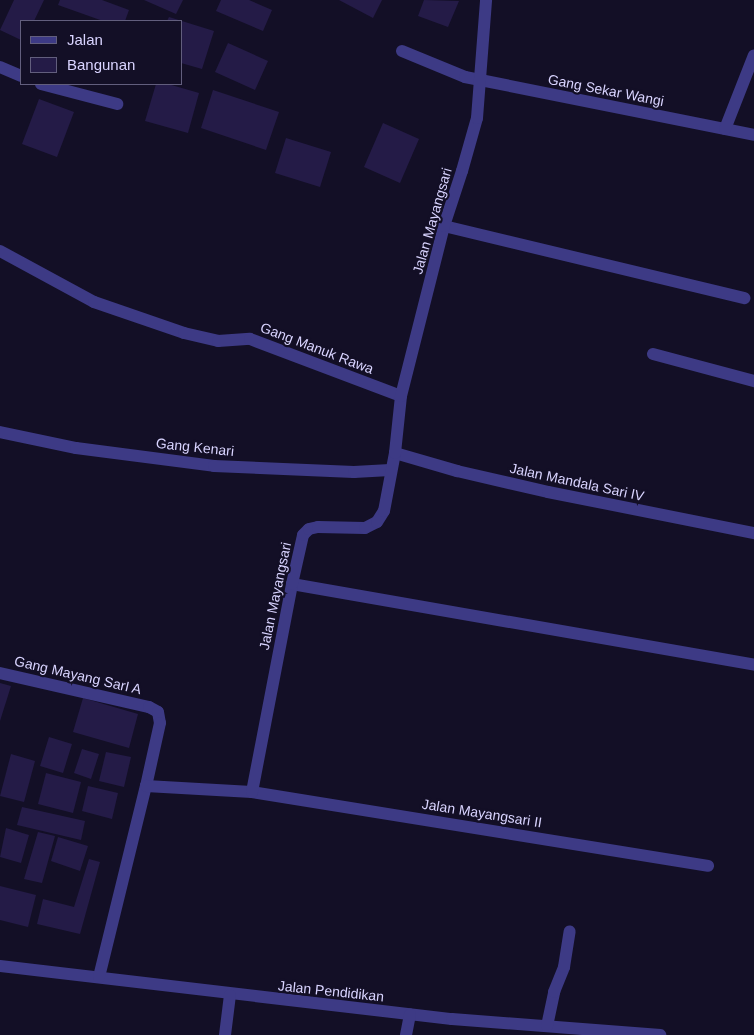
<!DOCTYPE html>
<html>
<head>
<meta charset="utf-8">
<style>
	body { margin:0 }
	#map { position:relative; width:754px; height:1035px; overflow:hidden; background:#130f26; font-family:Arial,sans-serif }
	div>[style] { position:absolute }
	.building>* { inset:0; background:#241b47 }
	.minor>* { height:12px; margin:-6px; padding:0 6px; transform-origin:6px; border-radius:6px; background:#3d3a85 }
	span { translate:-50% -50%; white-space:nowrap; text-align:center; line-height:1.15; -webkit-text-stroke:4.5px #130f26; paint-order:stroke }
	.street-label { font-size:14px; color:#d9d4ff }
	.legend { position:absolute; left:20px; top:20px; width:162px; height:65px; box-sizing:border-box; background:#130f26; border:1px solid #625e7d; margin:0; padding:6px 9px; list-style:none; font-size:15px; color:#d9d4ff }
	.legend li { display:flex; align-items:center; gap:10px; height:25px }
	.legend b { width:25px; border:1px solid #625e7d }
</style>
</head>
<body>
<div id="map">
	<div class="building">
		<i style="clip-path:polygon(14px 0,44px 0,34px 21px,21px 21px,21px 40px,0 30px)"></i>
		<i style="clip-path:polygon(60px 0,102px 0,129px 10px,125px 21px,103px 21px,58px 5px)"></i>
		<i style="clip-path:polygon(144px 0,183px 0,176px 14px)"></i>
		<i style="clip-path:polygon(221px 0,249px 0,272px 10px,263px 31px,216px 11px)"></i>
		<i style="clip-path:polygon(339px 0,382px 0,373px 18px)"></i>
		<i style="clip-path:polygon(424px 0,459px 1px,448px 27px,418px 16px)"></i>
		<i style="clip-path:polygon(169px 17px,214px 31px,202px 69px,181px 63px,181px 21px,167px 21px)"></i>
		<i style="clip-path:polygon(228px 43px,268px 61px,255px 90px,215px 72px)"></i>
		<i style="clip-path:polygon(156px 84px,168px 84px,199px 93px,188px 133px,145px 121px)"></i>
		<i style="clip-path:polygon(213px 90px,279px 112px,266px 150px,201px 128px)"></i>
		<i style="clip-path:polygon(39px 99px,74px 112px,57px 157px,22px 144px)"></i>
		<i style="clip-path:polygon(383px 123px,419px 139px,400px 183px,364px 167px)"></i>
		<i style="clip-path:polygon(286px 138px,331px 152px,320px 187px,275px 173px)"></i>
		<i style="clip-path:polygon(0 683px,11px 686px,0 721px)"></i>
		<i style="clip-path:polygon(83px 698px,138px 714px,129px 748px,73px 732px)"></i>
		<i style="clip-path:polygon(49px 737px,72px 744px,63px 773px,40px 766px)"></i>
		<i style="clip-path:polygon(82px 749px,99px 754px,91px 779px,74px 773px)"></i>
		<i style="clip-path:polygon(106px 752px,131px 757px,124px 787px,99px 781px)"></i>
		<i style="clip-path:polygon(11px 754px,35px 761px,24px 802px,0 796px)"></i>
		<i style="clip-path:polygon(46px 773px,81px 782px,73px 813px,38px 804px)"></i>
		<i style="clip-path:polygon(88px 786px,118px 793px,112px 819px,82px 811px)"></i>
		<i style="clip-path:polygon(22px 807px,85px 821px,81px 840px,17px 825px)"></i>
		<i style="clip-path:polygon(6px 828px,29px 835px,21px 863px,0 857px)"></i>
		<i style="clip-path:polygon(38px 832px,55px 836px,42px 883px,24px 879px)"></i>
		<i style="clip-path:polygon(58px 837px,88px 846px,80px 871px,51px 861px)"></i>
		<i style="clip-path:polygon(89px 859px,100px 862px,80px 934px,37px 924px,43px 899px,74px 907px)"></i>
		<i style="clip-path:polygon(0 886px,36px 895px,28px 927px,0 920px)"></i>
	</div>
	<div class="minor">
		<i style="left:402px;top:51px;width:68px;rotate:22.4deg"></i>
		<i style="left:465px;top:77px;width:295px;rotate:11.3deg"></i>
		<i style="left:0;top:67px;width:23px;rotate:23deg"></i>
		<i style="left:41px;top:84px;width:79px;rotate:14.7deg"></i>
		<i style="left:725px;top:129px;width:79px;rotate:-68.6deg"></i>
		<i style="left:444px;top:226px;width:309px;rotate:13.5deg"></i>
		<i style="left:0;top:251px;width:107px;rotate:28.5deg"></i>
		<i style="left:94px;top:302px;width:95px;rotate:19deg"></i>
		<i style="left:184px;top:333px;width:35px;rotate:13deg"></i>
		<i style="left:218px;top:341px;width:32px;rotate:-4deg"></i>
		<i style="left:250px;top:339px;width:161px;rotate:20.7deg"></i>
		<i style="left:653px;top:354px;width:105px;rotate:15deg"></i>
		<i style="left:0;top:432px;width:78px;rotate:11.9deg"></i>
		<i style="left:76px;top:448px;width:139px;rotate:7.4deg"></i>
		<i style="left:214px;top:466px;width:140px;rotate:2.5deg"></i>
		<i style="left:354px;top:472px;width:36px;rotate:-3deg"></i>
		<i style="left:395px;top:453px;width:65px;rotate:16.2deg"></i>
		<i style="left:457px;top:471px;width:93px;rotate:13deg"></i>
		<i style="left:548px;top:492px;width:210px;rotate:11.3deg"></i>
		<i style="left:292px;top:584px;width:469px;rotate:9.9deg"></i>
		<i style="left:0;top:673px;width:153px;rotate:12.9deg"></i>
		<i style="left:149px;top:707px;width:10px;rotate:29deg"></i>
		<i style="left:158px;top:712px;width:11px;rotate:80deg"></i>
		<i style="left:160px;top:723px;width:65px;rotate:102.5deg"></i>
		<i style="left:252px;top:792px;width:462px;rotate:9.2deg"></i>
		<i style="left:0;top:966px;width:455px;rotate:6.7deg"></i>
		<i style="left:452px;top:1019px;width:209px;rotate:4.4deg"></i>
		<i style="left:99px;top:977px;width:197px;rotate:-76.2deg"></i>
		<i style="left:146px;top:786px;width:106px;rotate:3.2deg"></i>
		<i style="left:252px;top:792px;width:212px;rotate:-79.1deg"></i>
		<i style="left:292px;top:584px;width:50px;rotate:-77.3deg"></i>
		<i style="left:303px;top:535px;width:8px;rotate:-45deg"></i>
		<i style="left:309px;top:529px;width:9px;rotate:-13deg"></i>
		<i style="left:318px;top:527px;width:47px;rotate:1.2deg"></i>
		<i style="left:365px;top:528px;width:13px;rotate:-27deg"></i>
		<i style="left:377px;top:522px;width:13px;rotate:-58deg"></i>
		<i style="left:384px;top:511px;width:59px;rotate:-79.3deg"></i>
		<i style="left:395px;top:453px;width:57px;rotate:-84deg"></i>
		<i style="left:401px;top:396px;width:175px;rotate:-75.8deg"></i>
		<i style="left:444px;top:226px;width:58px;rotate:-71.9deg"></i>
		<i style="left:462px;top:171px;width:55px;rotate:-74.2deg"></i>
		<i style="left:477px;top:118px;width:118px;rotate:-85.6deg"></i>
		<i style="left:547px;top:1026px;width:35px;rotate:-78deg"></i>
		<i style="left:554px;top:992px;width:27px;rotate:-68deg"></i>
		<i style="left:564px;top:967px;width:36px;rotate:-81deg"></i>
		<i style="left:225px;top:1035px;width:40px;rotate:-82.9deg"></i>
		<i style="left:406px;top:1035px;width:21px;rotate:-79deg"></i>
	</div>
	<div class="street-label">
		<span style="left:606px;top:90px;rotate:11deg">Gang Sekar Wangi</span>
		<span style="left:432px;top:221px;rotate:-74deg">Jalan Mayangsari</span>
		<span style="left:317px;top:348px;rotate:21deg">Gang Manuk Rawa</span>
		<span style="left:195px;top:447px;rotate:6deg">Gang Kenari</span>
		<span style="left:577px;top:482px;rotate:12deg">Jalan Mandala Sari IV</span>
		<span style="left:275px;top:596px;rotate:-78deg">Jalan Mayangsari</span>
		<span style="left:78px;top:675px;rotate:13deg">Gang Mayang SarI A</span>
		<span style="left:482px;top:813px;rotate:9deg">Jalan Mayangsari II</span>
		<span style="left:331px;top:991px;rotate:6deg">Jalan Pendidikan</span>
	</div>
	<ul class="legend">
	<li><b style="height:6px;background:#3d3a85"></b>Jalan</li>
	<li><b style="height:14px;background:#241b47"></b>Bangunan</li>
	</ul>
</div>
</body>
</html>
